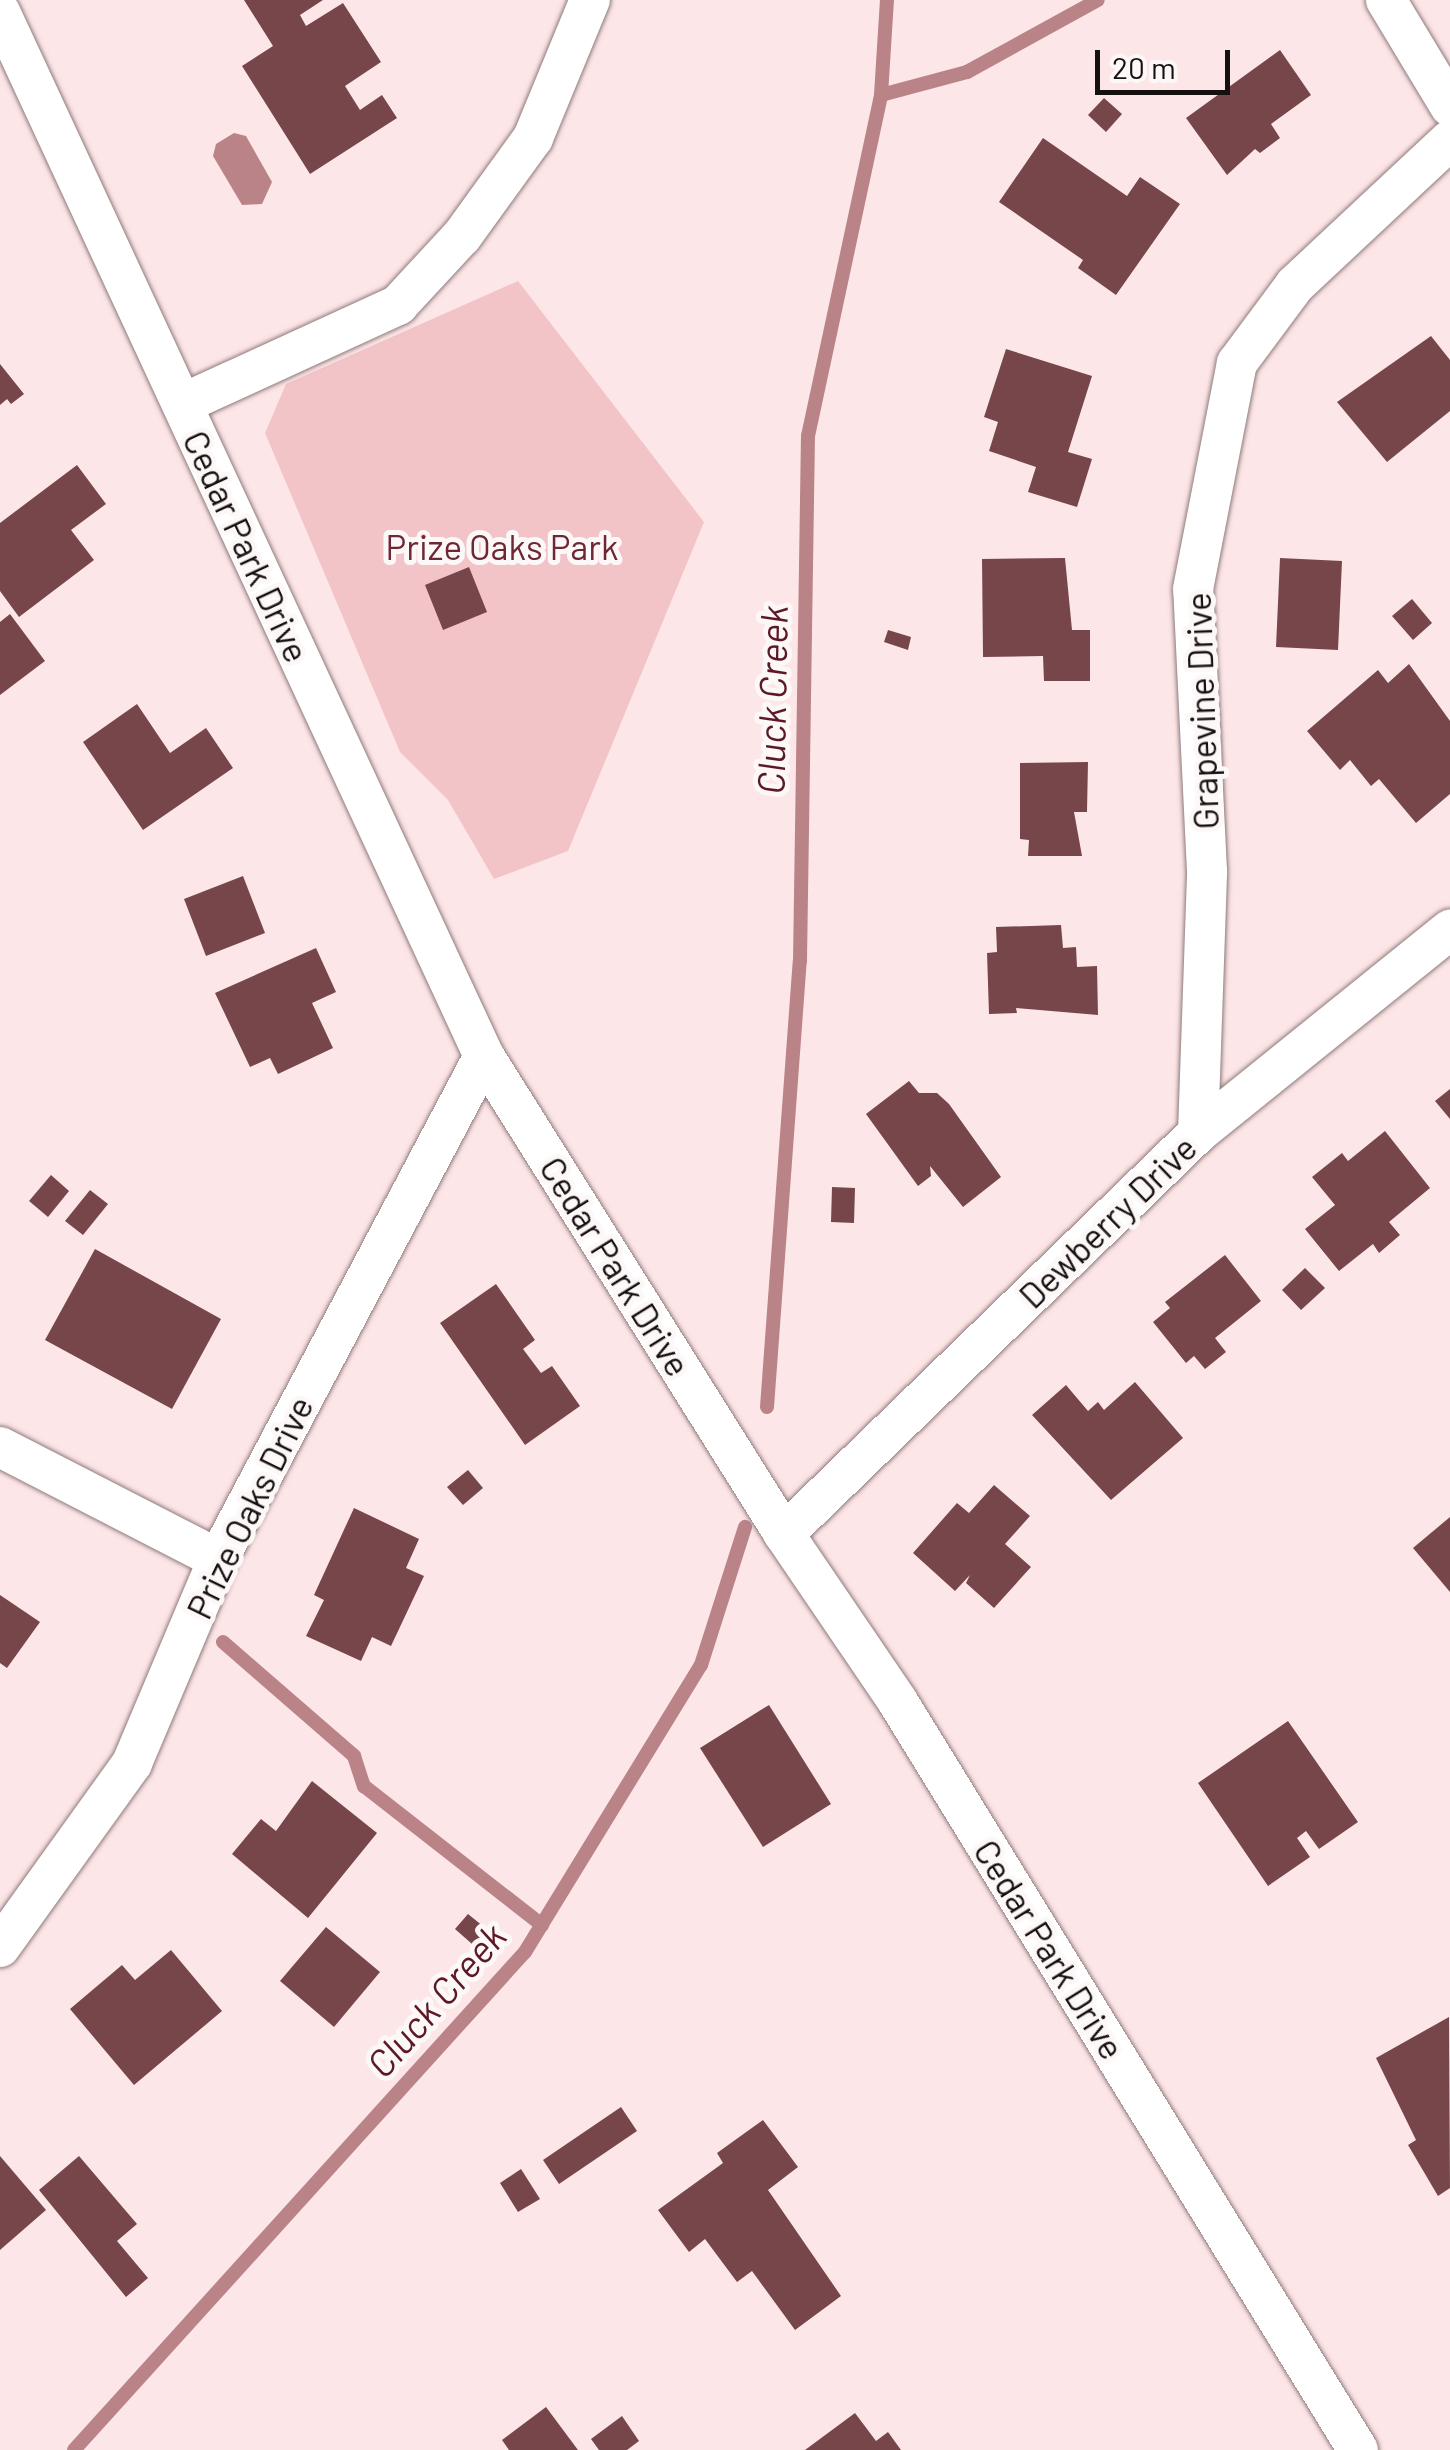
<!DOCTYPE html>
<html>
<head>
<meta charset="utf-8">
<style>
	body { margin:0 }
	#map { position:relative; width:1450px; height:2450px; overflow:hidden; background:#fde6e7; font-family:Barlow,sans-serif }
	div>[style] { position:absolute }
	.green>* { inset:0; background:#f2c4c7 }
	.water>* { inset:0; background:#ba8388 }
	.stream>* { height:14px; margin:-7px; padding:0 7px; transform-origin:7px; border-radius:7px; background:#ba8388 }
	.building>* { inset:0; background:#77464b }
	.roads { filter:drop-shadow(0 0 2px #8f7a7b) drop-shadow(0 0 2px #8f7a7b) }
	.street>* { height:40px; margin:-20px; padding:0 20px; transform-origin:20px; border-radius:20px; background:#fff }
	span { translate:-50% -50%; white-space:nowrap; text-align:center; line-height:1.15; -webkit-text-stroke:10px #fdf8f8; paint-order:stroke }
	.street-label { font-size:35px; color:#171010 }
	.park-label { font-size:35px; color:#6d2833 }
	.water-label { font-size:38px; color:#5c1925; font-style:italic }
	.scale { position:absolute; left:1095px; top:50px; width:135px; height:45px; box-sizing:border-box; border:5px solid #171010; border-top:0; padding-left:12px; font-size:30px; line-height:35px; white-space:nowrap; color:#171010; -webkit-text-stroke:8px #fdf8f8; paint-order:stroke }
</style>
</head>
<body>
<div id="map">
	<div class="green">
		<i style="clip-path:polygon(518px 281px,704px 522px,568px 851px,494px 879px,448px 800px,400px 752px,265px 433px,286px 384px)"></i>
	</div>
	<div class="water">
		<i style="clip-path:polygon(234px 133px,246px 136px,272px 182px,262px 204px,242px 205px,213px 156px,216px 144px)"></i>
	</div>
	<div class="stream">
		<i style="left:881px;top:95px;width:89px;rotate:-15deg"></i>
		<i style="left:967px;top:72px;width:149px;rotate:-28.8deg"></i>
		<i style="left:767px;top:1407px;width:447px;rotate:-85.8deg"></i>
		<i style="left:800px;top:961px;width:525px;rotate:-89.13deg"></i>
		<i style="left:808px;top:436px;width:349px;rotate:-77.9deg"></i>
		<i style="left:881px;top:95px;width:95px;rotate:-86.4deg"></i>
		<i style="left:223px;top:1642px;width:174px;rotate:41deg"></i>
		<i style="left:354px;top:1756px;width:32px;rotate:72deg"></i>
		<i style="left:364px;top:1786px;width:226px;rotate:38deg"></i>
		<i style="left:74px;top:2450px;width:672px;rotate:-47.84deg"></i>
		<i style="left:525px;top:1952px;width:337px;rotate:-58.5deg"></i>
		<i style="left:701px;top:1665px;width:145px;rotate:-72.3deg"></i>
	</div>
	<div class="building">
		<i style="clip-path:polygon(244px 0,323px 0,300px 15px,306px 26px,343px 3px,381px 62px,345px 86px,360px 110px,382px 95px,397px 118px,310px 174px,242px 66px,273px 46px)"></i>
		<i style="clip-path:polygon(1280px 50px,1311px 95px,1271px 124px,1280px 138px,1260px 153px,1255px 149px,1227px 175px,1186px 118px)"></i>
		<i style="clip-path:polygon(1104px 98px,1122px 114px,1106px 132px,1088px 115px)"></i>
		<i style="clip-path:polygon(1043px 138px,1127px 196px,1140px 177px,1180px 204px,1116px 295px,1078px 268px,1083px 260px,999px 202px)"></i>
		<i style="clip-path:polygon(1431px 336px,1450px 360px,1450px 411px,1387px 462px,1337px 402px)"></i>
		<i style="clip-path:polygon(1006px 349px,1092px 376px,1068px 452px,1092px 459px,1077px 507px,1028px 492px,1036px 467px,989px 451px,998px 422px,984px 417px)"></i>
		<i style="clip-path:polygon(0 364px,24px 394px,11px 404px,7px 399px,0 405px)"></i>
		<i style="clip-path:polygon(77px 465px,106px 504px,71px 530px,94px 560px,19px 617px,0 591px,0 523px)"></i>
		<i style="clip-path:polygon(1065px 558px,1072px 630px,1090px 630px,1090px 681px,1044px 681px,1043px 656px,983px 657px,982px 559px)"></i>
		<i style="clip-path:polygon(1280px 558px,1342px 561px,1338px 650px,1276px 647px)"></i>
		<i style="clip-path:polygon(469px 567px,487px 612px,443px 630px,425px 585px)"></i>
		<i style="clip-path:polygon(1412px 599px,1432px 623px,1413px 640px,1392px 616px)"></i>
		<i style="clip-path:polygon(10px 614px,45px 661px,0 695px,0 622px)"></i>
		<i style="clip-path:polygon(888px 630px,911px 637px,908px 650px,884px 642px)"></i>
		<i style="clip-path:polygon(1409px 664px,1450px 721px,1450px 794px,1416px 823px,1379px 779px,1371px 786px,1350px 760px,1340px 770px,1307px 731px,1378px 670px,1388px 683px)"></i>
		<i style="clip-path:polygon(137px 704px,170px 753px,206px 728px,233px 768px,143px 830px,83px 742px)"></i>
		<i style="clip-path:polygon(1088px 762px,1087px 812px,1074px 812px,1082px 856px,1028px 856px,1029px 840px,1020px 839px,1020px 763px)"></i>
		<i style="clip-path:polygon(243px 876px,265px 933px,206px 956px,184px 899px)"></i>
		<i style="clip-path:polygon(1061px 925px,1063px 948px,1076px 947px,1077px 967px,1097px 966px,1098px 1015px,1016px 1008px,1017px 1013px,989px 1014px,987px 953px,997px 952px,996px 927px)"></i>
		<i style="clip-path:polygon(316px 948px,336px 992px,312px 1003px,333px 1048px,278px 1074px,270px 1058px,250px 1067px,215px 993px)"></i>
		<i style="clip-path:polygon(909px 1081px,919px 1093px,937px 1093px,949px 1104px,1001px 1177px,963px 1207px,930px 1166px,931px 1176px,918px 1186px,866px 1114px)"></i>
		<i style="clip-path:polygon(1450px 1089px,1450px 1119px,1435px 1101px)"></i>
		<i style="clip-path:polygon(1385px 1131px,1430px 1188px,1389px 1222px,1400px 1235px,1379px 1253px,1373px 1244px,1339px 1271px,1305px 1229px,1335px 1205px,1312px 1177px,1342px 1153px,1348px 1161px)"></i>
		<i style="clip-path:polygon(51px 1175px,69px 1191px,48px 1217px,29px 1201px)"></i>
		<i style="clip-path:polygon(832px 1187px,855px 1188px,854px 1223px,831px 1222px)"></i>
		<i style="clip-path:polygon(90px 1190px,108px 1204px,83px 1235px,65px 1221px)"></i>
		<i style="clip-path:polygon(95px 1249px,221px 1319px,172px 1409px,45px 1340px)"></i>
		<i style="clip-path:polygon(1225px 1255px,1261px 1301px,1215px 1338px,1226px 1352px,1205px 1369px,1194px 1356px,1186px 1363px,1153px 1322px,1170px 1308px,1165px 1302px)"></i>
		<i style="clip-path:polygon(1305px 1268px,1325px 1288px,1301px 1310px,1282px 1290px)"></i>
		<i style="clip-path:polygon(496px 1284px,535px 1340px,523px 1349px,541px 1373px,552px 1366px,580px 1406px,525px 1445px,440px 1323px)"></i>
		<i style="clip-path:polygon(1135px 1382px,1183px 1438px,1111px 1500px,1032px 1415px,1066px 1385px,1088px 1411px,1098px 1402px,1104px 1410px)"></i>
		<i style="clip-path:polygon(468px 1470px,483px 1488px,463px 1505px,447px 1487px)"></i>
		<i style="clip-path:polygon(994px 1485px,1030px 1516px,1005px 1544px,1031px 1567px,994px 1608px,966px 1583px,970px 1575px,955px 1591px,913px 1553px,957px 1503px,969px 1513px)"></i>
		<i style="clip-path:polygon(354px 1508px,419px 1539px,406px 1568px,424px 1576px,391px 1646px,372px 1637px,361px 1661px,306px 1636px,324px 1600px,314px 1595px)"></i>
		<i style="clip-path:polygon(1450px 1517px,1450px 1592px,1413px 1548px)"></i>
		<i style="clip-path:polygon(0 1595px,40px 1622px,7px 1668px,0 1663px)"></i>
		<i style="clip-path:polygon(769px 1705px,831px 1804px,763px 1847px,700px 1748px)"></i>
		<i style="clip-path:polygon(1288px 1721px,1358px 1822px,1319px 1849px,1306px 1831px,1297px 1838px,1310px 1857px,1268px 1886px,1198px 1783px)"></i>
		<i style="clip-path:polygon(312px 1781px,377px 1833px,308px 1918px,232px 1854px,261px 1819px,276px 1831px)"></i>
		<i style="clip-path:polygon(468px 1914px,494px 1935px,480px 1951px,455px 1929px)"></i>
		<i style="clip-path:polygon(326px 1927px,380px 1972px,334px 2027px,280px 1981px)"></i>
		<i style="clip-path:polygon(171px 1950px,222px 2011px,134px 2085px,70px 2009px,122px 1965px,135px 1980px)"></i>
		<i style="clip-path:polygon(1449px 2017px,1450px 2188px,1438px 2196px,1408px 2145px,1416px 2140px,1376px 2058px)"></i>
		<i style="clip-path:polygon(621px 2107px,637px 2131px,559px 2184px,543px 2160px)"></i>
		<i style="clip-path:polygon(763px 2120px,798px 2167px,768px 2190px,841px 2296px,795px 2330px,752px 2271px,737px 2282px,705px 2239px,689px 2252px,658px 2210px,723px 2163px,717px 2153px)"></i>
		<i style="clip-path:polygon(0 2156px,46px 2210px,0 2250px)"></i>
		<i style="clip-path:polygon(79px 2156px,137px 2224px,117px 2241px,148px 2278px,126px 2297px,39px 2190px)"></i>
		<i style="clip-path:polygon(521px 2169px,540px 2199px,518px 2212px,500px 2183px)"></i>
		<i style="clip-path:polygon(546px 2407px,578px 2450px,509px 2450px,502px 2440px)"></i>
		<i style="clip-path:polygon(855px 2413px,876px 2441px,888px 2432px,901px 2450px,805px 2450px)"></i>
		<i style="clip-path:polygon(622px 2416px,639px 2441px,627px 2450px,599px 2450px,591px 2439px)"></i>
	</div>
	<div class="roads">
		<div class="street">
			<i style="left:1386px;top:0;width:124px;rotate:58.9deg"></i>
			<i style="left:0;top:12px;width:1151px;rotate:65.13deg"></i>
			<i style="left:484px;top:1056px;width:564px;rotate:57.89deg"></i>
			<i style="left:784px;top:1534px;width:203px;rotate:55.8deg"></i>
			<i style="left:898px;top:1702px;width:878px;rotate:58.41deg"></i>
			<i style="left:182px;top:404px;width:238px;rotate:-24.6deg"></i>
			<i style="left:398px;top:305px;width:94px;rotate:-47.2deg"></i>
			<i style="left:462px;top:236px;width:121px;rotate:-54.1deg"></i>
			<i style="left:533px;top:138px;width:149px;rotate:-67.6deg"></i>
			<i style="left:1198px;top:1133px;width:262px;rotate:-88deg"></i>
			<i style="left:1207px;top:871px;width:282px;rotate:-92.8deg"></i>
			<i style="left:1193px;top:589px;width:230px;rotate:-79deg"></i>
			<i style="left:1237px;top:363px;width:97px;rotate:-53.4deg"></i>
			<i style="left:1295px;top:285px;width:212px;rotate:-43.1deg"></i>
			<i style="left:0;top:1447px;width:245px;rotate:27.2deg"></i>
			<i style="left:784px;top:1534px;width:576px;rotate:-44.09deg"></i>
			<i style="left:1198px;top:1133px;width:324px;rotate:-38.9deg"></i>
			<i style="left:0;top:1947px;width:226px;rotate:-54.3deg"></i>
			<i style="left:132px;top:1763px;width:221px;rotate:-67.1deg"></i>
			<i style="left:218px;top:1559px;width:569px;rotate:-62.13deg"></i>
		</div>
	</div>
	<div class="street-label">
		<span style="left:247px;top:546px;rotate:65deg">Cedar Park Drive</span>
		<span style="left:1201px;top:711px;rotate:-92deg">Grapevine Drive</span>
		<span style="left:1107px;top:1221px;rotate:-44deg">Dewberry Drive</span>
		<span style="left:616px;top:1266px;rotate:58deg">Cedar Park Drive</span>
		<span style="left:249px;top:1507px;rotate:-64deg">Prize Oaks Drive</span>
		<span style="left:1050px;top:1949px;rotate:58deg">Cedar Park Drive</span>
	</div>
	<div class="park-label">
		<span style="left:502px;top:546px">Prize Oaks Park</span>
	</div>
	<div class="water-label">
		<span style="left:772px;top:700px;rotate:-89deg">Cluck Creek</span>
		<span style="left:436px;top:2000px;rotate:-49deg">Cluck Creek</span>
	</div>
	<div class="scale">20 m</div>
</div>
</body>
</html>
